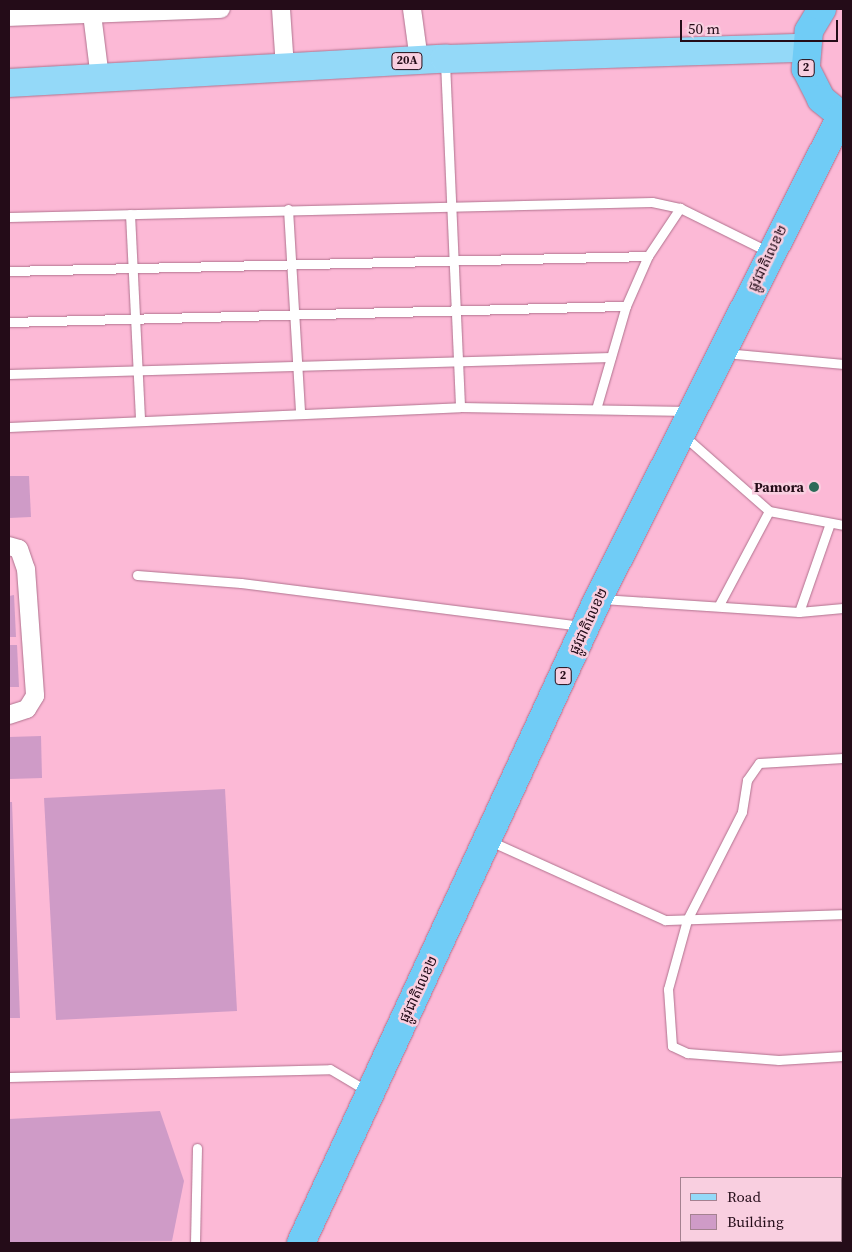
<!DOCTYPE html>
<html>
<head>
<meta charset="utf-8">
<style>
	body { margin:0 }
	#map { position:relative; width:852px; height:1252px; overflow:hidden; background:#fcb9d6; font-family:"Source Serif 4","Noto Sans Khmer",serif }
	div>[style] { position:absolute }
	.building>* { inset:0; background:#cf9bc7 }
	.roads { filter:drop-shadow(0 0 1px #b0728e) drop-shadow(0 0 1px #b0728e) }
	.service>* { height:9px; margin:-4.5px; padding:0 4.5px; transform-origin:4.5px; border-radius:4.5px; background:#fff }
	.minor>* { height:18px; margin:-9px; padding:0 9px; transform-origin:9px; border-radius:9px; background:#fff }
	.primary>* { height:28px; margin:-14px; padding:0 14px; transform-origin:14px; border-radius:14px; background:#94d9f8 }
	.trunk>* { height:28px; margin:-14px; padding:0 14px; transform-origin:14px; border-radius:14px; background:#70ccf6 }
	.dots>* { width:14px; height:14px; translate:-50% -50%; box-sizing:border-box; border:2px solid #f9cfe0; border-radius:50% }
	span { translate:-50% -50%; white-space:nowrap; text-align:center; line-height:1.15; -webkit-text-stroke:5px #f9cfe0; paint-order:stroke }
	.shield-label span { padding:1px 4px; background:#f9cfe0; border:1px solid; border-radius:4px; -webkit-text-stroke-width:0 }
	.shield-label { font-size:12px; color:#240c18; font-weight:700 }
	.street-label { font-size:14px; color:#240c18 }
	.poi-label { font-size:14px; color:#240c18; font-weight:700 }
	.right { translate:-100% -50%; text-align:right }
	.frame { position:absolute; inset:0; border:10px solid #240c18; pointer-events:none }
	.legend { position:absolute; left:680px; top:1177px; width:162px; height:65px; box-sizing:border-box; background:#f9cfe0; border:1px solid #a48190; margin:0; padding:6px 9px; list-style:none; font-size:15px; color:#240c18 }
	.legend li { display:flex; align-items:center; gap:10px; height:25px }
	.legend b { width:25px; border:1px solid #a48190 }
	.scale { position:absolute; left:680px; top:20px; width:158px; height:22px; box-sizing:border-box; border:2px solid #240c18; border-top:0; padding-left:6px; font-size:15px; line-height:18px; white-space:nowrap; color:#240c18; -webkit-text-stroke:4px #f9cfe0; paint-order:stroke }
</style>
</head>
<body>
<div id="map">
	<div class="building">
		<i style="clip-path:polygon(9px 476px,29px 476px,31px 517px,9px 518px)"></i>
		<i style="clip-path:polygon(14px 595px,16px 637px,9px 637px,9px 596px)"></i>
		<i style="clip-path:polygon(9px 645px,17px 645px,19px 687px,9px 687px)"></i>
		<i style="clip-path:polygon(41px 736px,42px 778px,9px 779px,9px 737px)"></i>
		<i style="clip-path:polygon(225px 789px,237px 1011px,56px 1020px,44px 798px)"></i>
		<i style="clip-path:polygon(9px 802px,12px 802px,20px 1018px,9px 1018px)"></i>
		<i style="clip-path:polygon(160px 1111px,184px 1181px,172px 1241px,9px 1243px,9px 1119px)"></i>
	</div>
	<div class="roads">
		<div class="service">
			<i style="left:445px;top:62px;width:345px;rotate:87.5deg"></i>
			<i style="left:288px;top:209px;width:205px;rotate:86.6deg"></i>
			<i style="left:130px;top:214px;width:207px;rotate:87.2deg"></i>
			<i style="left:9px;top:217px;width:643px;rotate:-1.34deg"></i>
			<i style="left:652px;top:202px;width:29px;rotate:12deg"></i>
			<i style="left:680px;top:208px;width:99px;rotate:26.3deg"></i>
			<i style="left:9px;top:271px;width:639px;rotate:-1.34deg"></i>
			<i style="left:9px;top:322px;width:617px;rotate:-1.49deg"></i>
			<i style="left:725px;top:353px;width:119px;rotate:5.3deg"></i>
			<i style="left:9px;top:374px;width:602px;rotate:-1.62deg"></i>
			<i style="left:596px;top:409px;width:107px;rotate:-73.8deg"></i>
			<i style="left:626px;top:306px;width:55px;rotate:-66.3deg"></i>
			<i style="left:648px;top:256px;width:58px;rotate:-56.3deg"></i>
			<i style="left:9px;top:427px;width:451px;rotate:-2.5deg"></i>
			<i style="left:460px;top:407px;width:228px;rotate:1deg"></i>
			<i style="left:684px;top:436px;width:113px;rotate:41.4deg"></i>
			<i style="left:769px;top:511px;width:75px;rotate:10.7deg"></i>
			<i style="left:137px;top:575px;width:104px;rotate:4.4deg"></i>
			<i style="left:241px;top:583px;width:343px;rotate:7.2deg"></i>
			<i style="left:602px;top:599px;width:197px;rotate:3.8deg"></i>
			<i style="left:799px;top:612px;width:44px;rotate:-5.2deg"></i>
			<i style="left:719px;top:605px;width:106px;rotate:-62deg"></i>
			<i style="left:799px;top:612px;width:94px;rotate:-70.8deg"></i>
			<i style="left:843px;top:758px;width:84px;rotate:176.6deg"></i>
			<i style="left:759px;top:763px;width:21px;rotate:125deg"></i>
			<i style="left:747px;top:780px;width:32px;rotate:99deg"></i>
			<i style="left:742px;top:812px;width:121px;rotate:117deg"></i>
			<i style="left:687px;top:920px;width:72px;rotate:105.4deg"></i>
			<i style="left:668px;top:989px;width:57px;rotate:86deg"></i>
			<i style="left:672px;top:1046px;width:17px;rotate:25deg"></i>
			<i style="left:687px;top:1053px;width:92px;rotate:4.4deg"></i>
			<i style="left:779px;top:1060px;width:64px;rotate:-3.6deg"></i>
			<i style="left:490px;top:841px;width:192px;rotate:24.3deg"></i>
			<i style="left:665px;top:920px;width:178px;rotate:-1.9deg"></i>
			<i style="left:9px;top:1077px;width:321px;rotate:-1.4deg"></i>
			<i style="left:330px;top:1069px;width:43px;rotate:30.7deg"></i>
			<i style="left:195px;top:1243px;width:95px;rotate:-88.8deg"></i>
		</div>
		<div class="minor">
			<i style="left:281px;top:9px;width:59px;rotate:86.1deg"></i>
			<i style="left:412px;top:9px;width:51px;rotate:82.2deg"></i>
			<i style="left:92px;top:14px;width:64px;rotate:82.9deg"></i>
			<i style="left:9px;top:17px;width:212px;rotate:-2.2deg"></i>
			<i style="left:9px;top:546px;width:10px;rotate:17deg"></i>
			<i style="left:19px;top:549px;width:21px;rotate:71deg"></i>
			<i style="left:26px;top:569px;width:127px;rotate:85.9deg"></i>
			<i style="left:35px;top:696px;width:15px;rotate:122deg"></i>
			<i style="left:27px;top:709px;width:19px;rotate:162deg"></i>
		</div>
		<div class="primary">
			<i style="left:9px;top:83px;width:437px;rotate:-3.2deg"></i>
			<i style="left:445px;top:59px;width:360px;rotate:-1.8deg"></i>
		</div>
		<div class="trunk">
			<i style="left:822px;top:9px;width:26px;rotate:121deg"></i>
			<i style="left:809px;top:31px;width:38px;rotate:95deg"></i>
			<i style="left:806px;top:69px;width:34px;rotate:63deg"></i>
			<i style="left:821px;top:99px;width:28px;rotate:39deg"></i>
			<i style="left:301px;top:1243px;width:709px;rotate:-65.24deg"></i>
			<i style="left:598px;top:599px;width:541px;rotate:-63.29deg"></i>
		</div>
	</div>
	<div class="dots">
		<i style="left:814px;top:487px;background:#2a6a58"></i>
	</div>
	<div class="shield-label">
		<span style="left:407px;top:61px">20A</span>
		<span style="left:806px;top:68px">2</span>
		<span style="left:563px;top:676px">2</span>
	</div>
	<div class="street-label">
		<span style="left:767px;top:258px;rotate:-64deg">ផ្លូវជាតិលេខ២</span>
		<span style="left:588px;top:621px;rotate:-65deg">ផ្លូវជាតិលេខ២</span>
		<span style="left:418px;top:989px;rotate:-65deg">ផ្លូវជាតិលេខ២</span>
	</div>
	<div class="poi-label">
		<span class="right" style="left:804px;top:487px">Pamora</span>
	</div>
	<div class="frame"></div>
	<ul class="legend">
	<li><b style="height:6px;background:#94d9f8"></b>Road</li>
	<li><b style="height:14px;background:#cf9bc7"></b>Building</li>
	</ul>
	<div class="scale">50 m</div>
</div>
</body>
</html>
